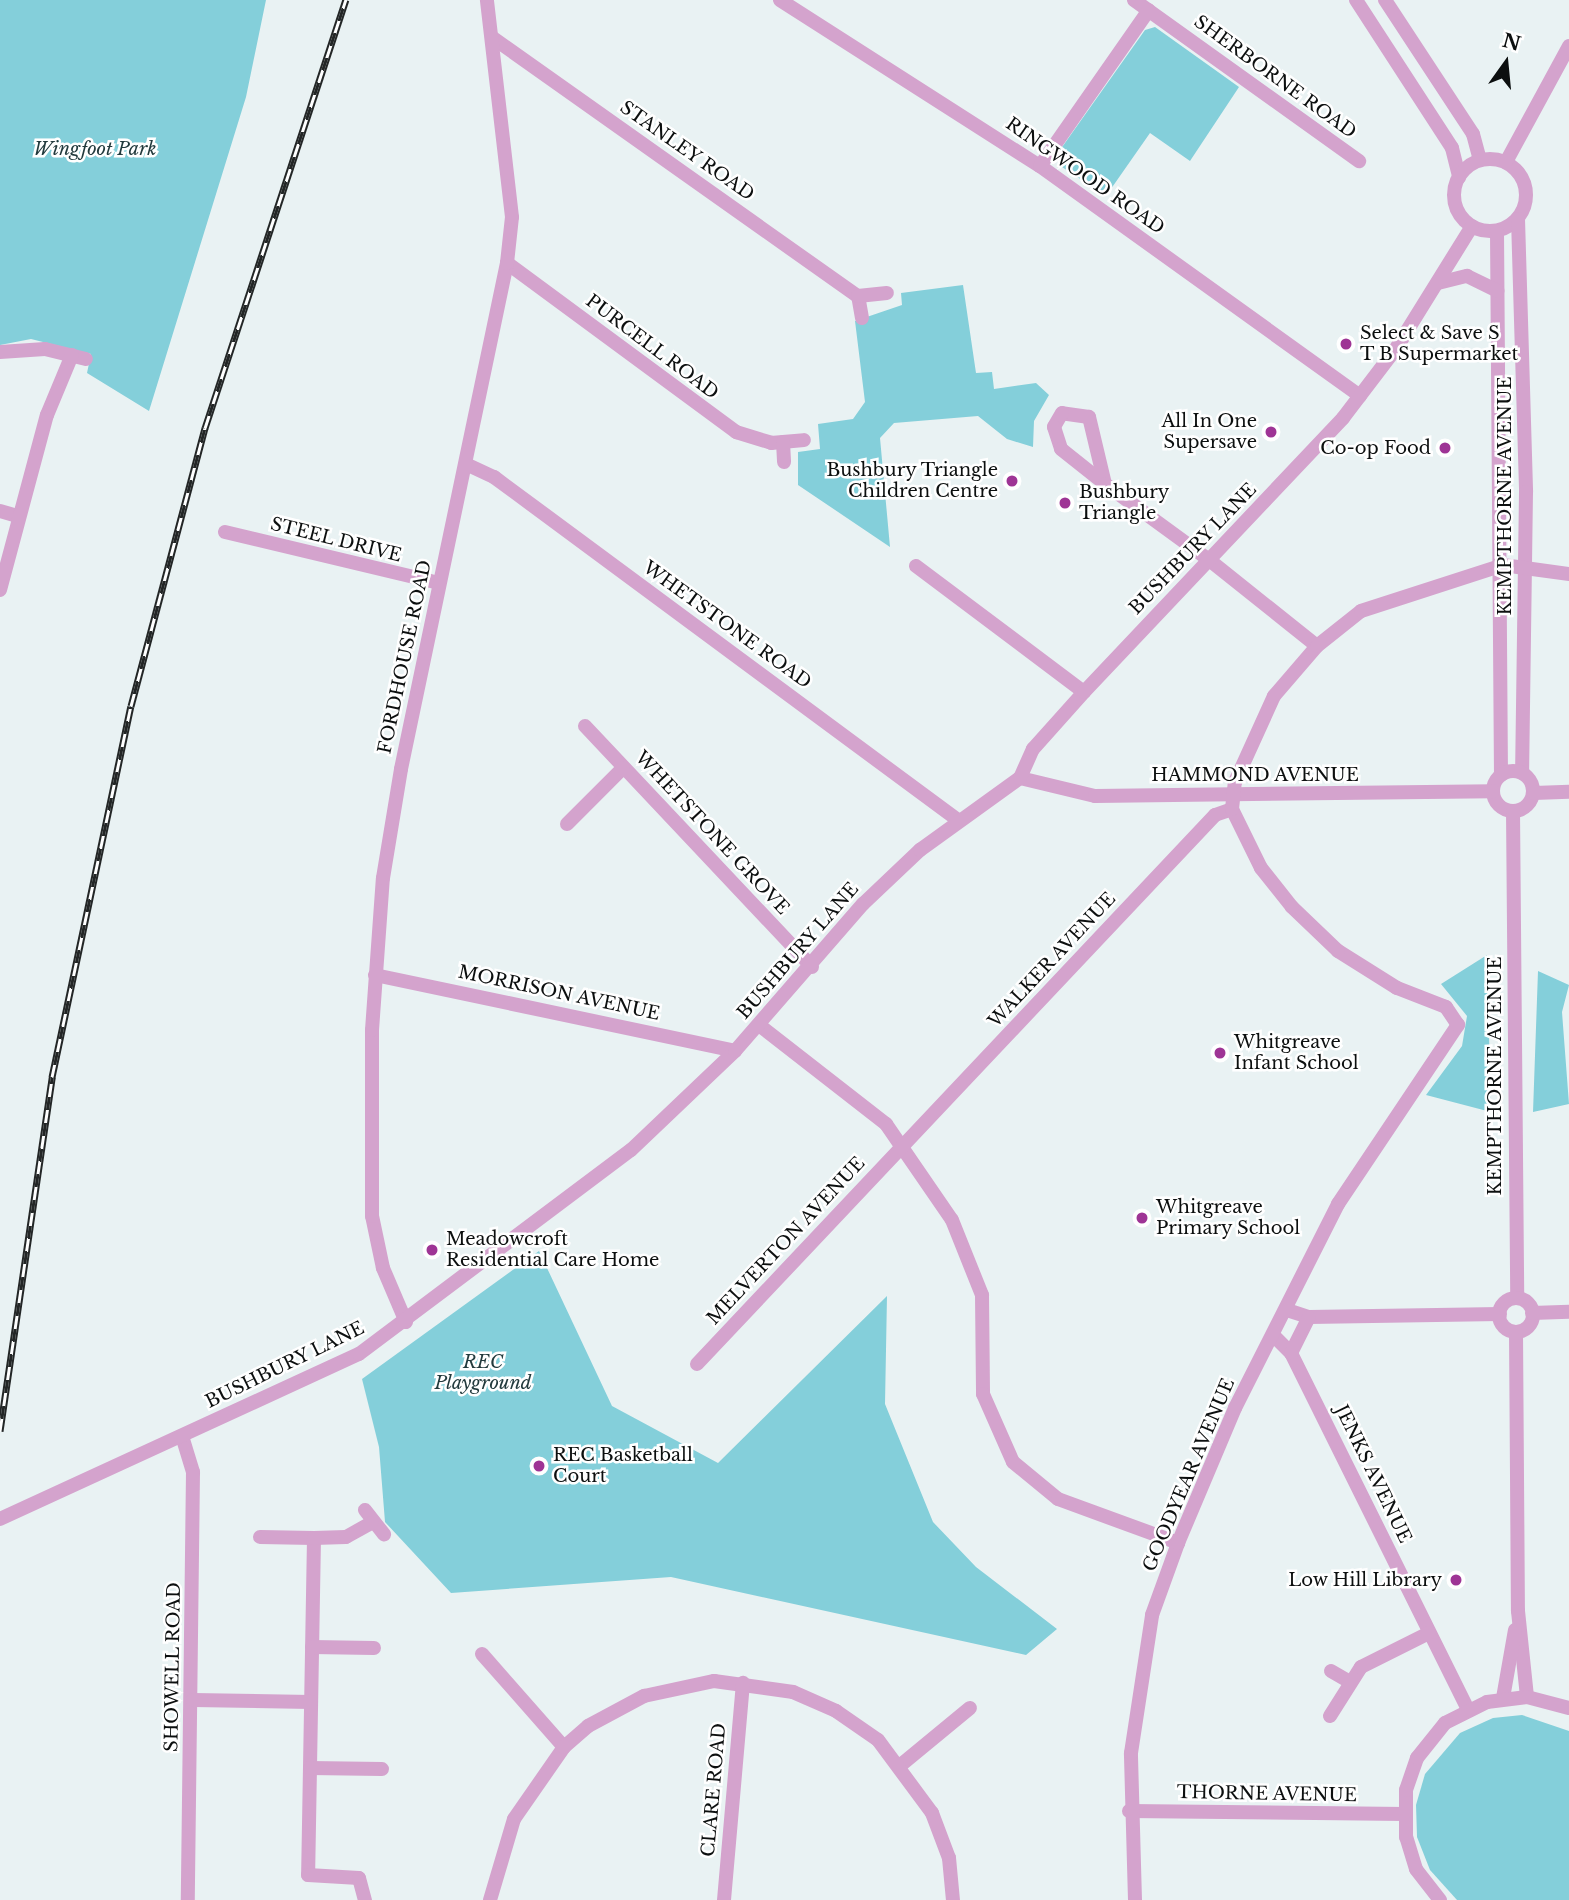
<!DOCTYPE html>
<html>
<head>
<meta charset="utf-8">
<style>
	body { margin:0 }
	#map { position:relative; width:1569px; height:1900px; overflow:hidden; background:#e9f2f3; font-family:"Libre Baskerville",serif }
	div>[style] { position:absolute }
	.green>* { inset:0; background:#84cfda }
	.minor>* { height:14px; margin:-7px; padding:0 7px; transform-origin:7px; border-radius:7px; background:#d4a3cd }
	.minor>.ring { margin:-7px; padding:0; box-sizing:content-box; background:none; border:14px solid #d4a3cd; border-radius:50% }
	.rail>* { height:7px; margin-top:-3.5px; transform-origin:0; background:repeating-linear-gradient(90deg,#fff 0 13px,#232626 0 26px); box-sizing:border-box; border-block:2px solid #232626 }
	.dots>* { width:19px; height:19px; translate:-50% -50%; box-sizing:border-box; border:4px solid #fff; border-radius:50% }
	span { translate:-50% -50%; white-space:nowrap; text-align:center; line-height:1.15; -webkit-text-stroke:5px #fff; paint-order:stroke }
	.street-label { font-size:18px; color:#0c0f0f }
	.park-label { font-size:18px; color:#223a3d; font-style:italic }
	.poi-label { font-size:18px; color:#0c0f0f }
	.left { translate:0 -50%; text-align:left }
	.right { translate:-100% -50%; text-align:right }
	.north { position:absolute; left:1471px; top:28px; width:70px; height:70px; -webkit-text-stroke:5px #fff; paint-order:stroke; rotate:15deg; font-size:19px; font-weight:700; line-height:28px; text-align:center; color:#0c0f0f }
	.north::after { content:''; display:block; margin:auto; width:24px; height:32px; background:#0c0f0f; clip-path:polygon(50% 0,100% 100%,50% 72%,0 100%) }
</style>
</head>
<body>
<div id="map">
	<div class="green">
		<i style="clip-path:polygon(0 0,266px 0,246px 97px,149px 411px,87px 373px,91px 354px,31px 339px,0 345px)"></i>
		<i style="clip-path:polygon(1155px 27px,1239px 87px,1190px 161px,1150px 133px,1106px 196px,1059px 165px,1060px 150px,1145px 30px)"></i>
		<i style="clip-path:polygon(963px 285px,976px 373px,992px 372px,994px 389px,1036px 383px,1049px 395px,1034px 421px,1033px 447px,1007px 439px,978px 416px,894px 423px,880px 438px,890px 547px,798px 485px,798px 452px,820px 449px,818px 424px,853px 419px,865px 402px,855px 321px,902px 305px,901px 293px)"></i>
		<i style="clip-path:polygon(1487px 955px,1491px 1112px,1426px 1095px,1462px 1046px,1467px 1016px,1441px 984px)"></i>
		<i style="clip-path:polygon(1538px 971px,1569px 985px,1562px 1012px,1569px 1104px,1533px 1112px)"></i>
		<i style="clip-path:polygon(539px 1251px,612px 1406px,718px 1463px,887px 1296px,885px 1404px,933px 1522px,976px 1567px,1057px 1629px,1026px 1655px,671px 1577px,451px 1593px,385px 1522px,379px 1447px,362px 1379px)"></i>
		<i style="clip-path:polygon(1522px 1715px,1569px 1731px,1569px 1900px,1457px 1900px,1430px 1870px,1417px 1837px,1416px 1805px,1425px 1774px,1460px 1733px,1493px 1718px)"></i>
	</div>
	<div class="minor">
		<i style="left:780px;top:0;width:308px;rotate:32.6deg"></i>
		<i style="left:1040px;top:166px;width:394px;rotate:35.7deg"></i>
		<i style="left:1134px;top:0;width:277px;rotate:35.6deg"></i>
		<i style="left:1356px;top:0;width:176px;rotate:57deg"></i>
		<i style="left:1452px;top:148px;width:30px;rotate:76deg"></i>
		<i style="left:1385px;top:0;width:160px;rotate:56.7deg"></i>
		<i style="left:1473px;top:134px;width:27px;rotate:75deg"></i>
		<i style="left:493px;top:38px;width:447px;rotate:35.3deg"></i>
		<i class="ring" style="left:1454px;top:159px;width:58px;height:58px"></i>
		<i style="left:1506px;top:162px;width:132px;rotate:-61.5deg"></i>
		<i style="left:1040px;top:166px;width:190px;rotate:-55.1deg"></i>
		<i style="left:1518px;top:219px;width:273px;rotate:88.3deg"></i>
		<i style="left:1526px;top:492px;width:281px;rotate:90.8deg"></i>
		<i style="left:1497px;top:231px;width:544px;rotate:89.58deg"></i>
		<i style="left:507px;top:263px;width:285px;rotate:36.4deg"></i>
		<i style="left:736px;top:432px;width:37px;rotate:17deg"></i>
		<i style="left:771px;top:443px;width:33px;rotate:-5deg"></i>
		<i style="left:1438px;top:283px;width:30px;rotate:-14deg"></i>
		<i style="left:1467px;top:276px;width:34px;rotate:26deg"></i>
		<i style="left:862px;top:318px;width:22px;rotate:-100deg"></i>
		<i style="left:858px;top:296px;width:29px;rotate:-6deg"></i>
		<i style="left:0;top:352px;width:45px;rotate:-3.8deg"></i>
		<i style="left:45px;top:349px;width:42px;rotate:13.7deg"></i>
		<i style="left:783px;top:442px;width:20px;rotate:87deg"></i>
		<i style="left:468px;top:465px;width:29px;rotate:25deg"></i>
		<i style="left:494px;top:477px;width:578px;rotate:36.49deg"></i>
		<i style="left:1105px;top:484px;width:69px;rotate:-103.4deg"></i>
		<i style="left:1089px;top:417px;width:27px;rotate:-172deg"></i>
		<i style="left:1062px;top:413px;width:16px;rotate:120deg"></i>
		<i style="left:1054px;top:427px;width:23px;rotate:72deg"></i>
		<i style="left:1061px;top:449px;width:56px;rotate:38.5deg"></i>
		<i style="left:1105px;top:484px;width:127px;rotate:36.1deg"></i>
		<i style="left:1208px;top:559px;width:139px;rotate:38.6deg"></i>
		<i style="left:0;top:511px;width:18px;rotate:16deg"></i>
		<i style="left:225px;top:532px;width:220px;rotate:13.4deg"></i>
		<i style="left:916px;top:566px;width:210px;rotate:36.9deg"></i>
		<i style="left:0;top:590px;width:181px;rotate:-75deg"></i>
		<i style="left:47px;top:415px;width:65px;rotate:-67.4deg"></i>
		<i style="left:585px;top:726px;width:331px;rotate:46.7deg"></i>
		<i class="ring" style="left:1493px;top:771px;width:26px;height:26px"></i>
		<i style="left:1020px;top:778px;width:77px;rotate:13.5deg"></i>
		<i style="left:1095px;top:796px;width:398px;rotate:-0.7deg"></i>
		<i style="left:1534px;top:793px;width:35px;rotate:-2deg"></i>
		<i style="left:1513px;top:811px;width:487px;rotate:89.5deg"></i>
		<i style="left:567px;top:824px;width:79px;rotate:-45deg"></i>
		<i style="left:375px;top:975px;width:368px;rotate:11.9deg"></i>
		<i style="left:759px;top:1025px;width:161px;rotate:37.9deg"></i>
		<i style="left:886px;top:1124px;width:116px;rotate:55.5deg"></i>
		<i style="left:952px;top:1220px;width:81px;rotate:68.2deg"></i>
		<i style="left:982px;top:1295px;width:99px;rotate:89.4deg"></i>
		<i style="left:983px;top:1394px;width:74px;rotate:66.2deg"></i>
		<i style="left:1013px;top:1462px;width:58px;rotate:39.4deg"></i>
		<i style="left:1058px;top:1499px;width:128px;rotate:20.1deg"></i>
		<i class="ring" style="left:1499px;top:1298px;width:20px;height:20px"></i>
		<i style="left:1287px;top:1310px;width:23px;rotate:18deg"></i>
		<i style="left:1309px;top:1317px;width:191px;rotate:-0.9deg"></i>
		<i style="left:1532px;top:1313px;width:37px;rotate:-2deg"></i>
		<i style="left:406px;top:1322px;width:59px;rotate:-113.1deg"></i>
		<i style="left:383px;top:1268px;width:53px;rotate:-101.9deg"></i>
		<i style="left:372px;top:1216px;width:186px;rotate:-90deg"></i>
		<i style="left:372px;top:1030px;width:152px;rotate:-85.9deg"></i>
		<i style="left:383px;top:878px;width:110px;rotate:-80.6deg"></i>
		<i style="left:401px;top:769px;width:517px;rotate:-78.17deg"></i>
		<i style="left:507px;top:263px;width:46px;rotate:-83.8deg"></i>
		<i style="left:512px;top:217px;width:218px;rotate:-96.6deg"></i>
		<i style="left:1516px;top:1332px;width:279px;rotate:89.6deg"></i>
		<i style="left:1518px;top:1611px;width:86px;rotate:84deg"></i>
		<i style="left:1274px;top:1336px;width:24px;rotate:45deg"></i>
		<i style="left:1291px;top:1353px;width:398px;rotate:63.6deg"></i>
		<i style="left:1291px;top:1353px;width:40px;rotate:-63.4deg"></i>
		<i style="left:697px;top:1364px;width:755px;rotate:-46.66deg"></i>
		<i style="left:1215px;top:815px;width:18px;rotate:-19deg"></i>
		<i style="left:182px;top:1436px;width:38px;rotate:73deg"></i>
		<i style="left:193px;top:1472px;width:428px;rotate:90.7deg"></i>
		<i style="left:365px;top:1510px;width:31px;rotate:52deg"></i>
		<i style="left:0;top:1519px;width:395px;rotate:-24.7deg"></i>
		<i style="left:359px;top:1354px;width:340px;rotate:-36.9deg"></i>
		<i style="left:631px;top:1150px;width:144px;rotate:-43.6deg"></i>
		<i style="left:735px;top:1051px;width:195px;rotate:-49deg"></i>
		<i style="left:863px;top:904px;width:79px;rotate:-43.5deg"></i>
		<i style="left:920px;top:850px;width:123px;rotate:-35.8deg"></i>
		<i style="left:1020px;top:778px;width:32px;rotate:-66deg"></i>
		<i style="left:1033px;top:749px;width:76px;rotate:-48.2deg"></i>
		<i style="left:1084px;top:692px;width:377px;rotate:-46.6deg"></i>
		<i style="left:1343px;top:418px;width:89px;rotate:-52.7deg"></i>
		<i style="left:1397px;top:347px;width:142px;rotate:-58.2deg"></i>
		<i style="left:260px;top:1537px;width:54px;rotate:1.1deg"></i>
		<i style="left:314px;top:1538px;width:337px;rotate:91deg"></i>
		<i style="left:308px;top:1875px;width:51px;rotate:3.4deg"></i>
		<i style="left:359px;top:1878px;width:23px;rotate:75deg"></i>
		<i style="left:314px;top:1538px;width:32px;rotate:-2deg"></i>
		<i style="left:346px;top:1537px;width:29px;rotate:-29deg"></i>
		<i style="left:312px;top:1647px;width:62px;rotate:0.9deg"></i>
		<i style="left:482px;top:1654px;width:124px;rotate:48.6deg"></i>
		<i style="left:1331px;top:1671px;width:22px;rotate:30deg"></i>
		<i style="left:1503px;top:1698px;width:69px;rotate:-80deg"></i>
		<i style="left:193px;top:1700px;width:118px;rotate:1deg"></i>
		<i style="left:1330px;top:1716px;width:58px;rotate:-57.7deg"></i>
		<i style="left:1361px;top:1667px;width:76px;rotate:-26.6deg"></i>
		<i style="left:902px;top:1764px;width:88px;rotate:-39.5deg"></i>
		<i style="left:310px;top:1768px;width:72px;rotate:0.8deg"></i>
		<i style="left:1129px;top:1811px;width:276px;rotate:0.6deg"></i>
		<i style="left:490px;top:1900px;width:84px;rotate:-73.5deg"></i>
		<i style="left:514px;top:1819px;width:88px;rotate:-55.2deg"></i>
		<i style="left:564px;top:1747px;width:32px;rotate:-41deg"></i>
		<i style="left:588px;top:1726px;width:64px;rotate:-28.2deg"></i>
		<i style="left:644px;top:1696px;width:72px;rotate:-12.1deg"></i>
		<i style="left:714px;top:1681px;width:80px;rotate:7.9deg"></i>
		<i style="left:793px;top:1692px;width:47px;rotate:23.8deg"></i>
		<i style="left:836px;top:1711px;width:51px;rotate:34.6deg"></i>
		<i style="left:878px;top:1740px;width:91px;rotate:53.5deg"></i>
		<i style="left:932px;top:1813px;width:48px;rotate:69.3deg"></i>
		<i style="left:949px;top:1858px;width:42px;rotate:84.6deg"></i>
		<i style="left:724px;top:1900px;width:218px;rotate:-85deg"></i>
		<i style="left:1135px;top:1900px;width:147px;rotate:-91.6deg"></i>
		<i style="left:1131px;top:1753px;width:140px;rotate:-81.3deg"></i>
		<i style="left:1152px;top:1615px;width:77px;rotate:-70.1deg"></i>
		<i style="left:1178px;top:1543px;width:147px;rotate:-67.1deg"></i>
		<i style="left:1235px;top:1408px;width:229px;rotate:-63.2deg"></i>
		<i style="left:1338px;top:1204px;width:216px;rotate:-56.2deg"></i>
		<i style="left:1458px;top:1025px;width:22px;rotate:-124deg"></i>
		<i style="left:1446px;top:1007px;width:53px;rotate:-158.8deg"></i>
		<i style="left:1397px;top:988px;width:70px;rotate:-147.9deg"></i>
		<i style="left:1338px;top:951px;width:64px;rotate:-136.3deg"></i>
		<i style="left:1292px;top:907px;width:50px;rotate:-128.5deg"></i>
		<i style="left:1261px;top:868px;width:66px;rotate:-116.2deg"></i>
		<i style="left:1232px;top:809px;width:27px;rotate:-84deg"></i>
		<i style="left:1235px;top:782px;width:94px;rotate:-65.6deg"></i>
		<i style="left:1274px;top:696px;width:66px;rotate:-49.3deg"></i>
		<i style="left:1317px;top:646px;width:56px;rotate:-38.5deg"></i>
		<i style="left:1361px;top:611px;width:149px;rotate:-17.9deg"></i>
		<i style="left:1503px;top:565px;width:67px;rotate:7.8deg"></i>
		<i style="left:1440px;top:1900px;width:39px;rotate:-128deg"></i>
		<i style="left:1416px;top:1869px;width:34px;rotate:-107deg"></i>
		<i style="left:1406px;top:1837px;width:47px;rotate:-90deg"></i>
		<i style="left:1406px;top:1790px;width:34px;rotate:-71deg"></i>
		<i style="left:1417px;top:1758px;width:45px;rotate:-51.3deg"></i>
		<i style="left:1445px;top:1723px;width:47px;rotate:-26.6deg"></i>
		<i style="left:1487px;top:1702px;width:40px;rotate:-7.1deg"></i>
		<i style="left:1527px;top:1697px;width:43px;rotate:14.7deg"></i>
	</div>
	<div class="rail">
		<i style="left:0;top:1431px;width:358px;rotate:-81.6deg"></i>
		<i style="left:52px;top:1077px;width:379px;rotate:-78deg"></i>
		<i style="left:131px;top:706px;width:288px;rotate:-75.1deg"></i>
		<i style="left:205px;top:428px;width:451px;rotate:-71.8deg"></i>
	</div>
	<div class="dots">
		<i style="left:1346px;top:344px;background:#9e3495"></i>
		<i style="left:1271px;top:432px;background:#9e3495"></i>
		<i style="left:1445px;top:448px;background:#9e3495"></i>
		<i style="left:1012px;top:481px;background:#9e3495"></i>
		<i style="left:1065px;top:503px;background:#9e3495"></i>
		<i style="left:1220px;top:1053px;background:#9e3495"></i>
		<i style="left:1142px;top:1218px;background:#9e3495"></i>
		<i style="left:432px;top:1250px;background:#9e3495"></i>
		<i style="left:539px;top:1466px;background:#9e3495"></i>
		<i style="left:1456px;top:1580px;background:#9e3495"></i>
	</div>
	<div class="street-label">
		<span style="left:1275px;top:77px;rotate:36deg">SHERBORNE ROAD</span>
		<span style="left:687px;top:151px;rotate:35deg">STANLEY ROAD</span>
		<span style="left:1085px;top:176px;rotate:35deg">RINGWOOD ROAD</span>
		<span style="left:652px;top:347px;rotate:37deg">PURCELL ROAD</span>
		<span style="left:1505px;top:496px;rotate:-90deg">KEMPTHORNE AVENUE</span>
		<span style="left:336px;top:540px;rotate:14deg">STEEL DRIVE</span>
		<span style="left:1193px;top:549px;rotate:-46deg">BUSHBURY LANE</span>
		<span style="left:727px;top:625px;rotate:36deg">WHETSTONE ROAD</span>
		<span style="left:405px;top:657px;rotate:-78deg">FORDHOUSE ROAD</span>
		<span style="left:1255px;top:775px">HAMMOND AVENUE</span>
		<span style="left:712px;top:833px;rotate:47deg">WHETSTONE GROVE</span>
		<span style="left:798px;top:951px;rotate:-49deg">BUSHBURY LANE</span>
		<span style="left:1052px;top:960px;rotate:-47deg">WALKER AVENUE</span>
		<span style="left:559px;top:993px;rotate:12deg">MORRISON AVENUE</span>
		<span style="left:1495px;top:1076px;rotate:-90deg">KEMPTHORNE AVENUE</span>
		<span style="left:786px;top:1241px;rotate:-47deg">MELVERTON AVENUE</span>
		<span style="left:285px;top:1365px;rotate:-26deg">BUSHBURY LANE</span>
		<span style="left:1373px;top:1474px;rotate:64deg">JENKS AVENUE</span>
		<span style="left:1189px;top:1475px;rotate:-67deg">GOODYEAR AVENUE</span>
		<span style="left:173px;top:1667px;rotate:-89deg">SHOWELL ROAD</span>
		<span style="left:714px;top:1790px;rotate:-85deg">CLARE ROAD</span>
		<span style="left:1267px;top:1794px;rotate:1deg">THORNE AVENUE</span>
	</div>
	<div class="park-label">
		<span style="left:95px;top:149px">Wingfoot Park</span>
		<span style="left:483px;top:1373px">REC<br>Playground</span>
	</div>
	<div class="poi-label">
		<span class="left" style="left:1360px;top:344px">Select &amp; Save S<br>T B Supermarket</span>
		<span class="right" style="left:1257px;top:432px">All In One<br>Supersave</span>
		<span class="right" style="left:1431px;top:448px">Co-op Food</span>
		<span class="right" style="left:998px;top:481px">Bushbury Triangle<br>Children Centre</span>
		<span class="left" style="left:1079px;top:503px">Bushbury<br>Triangle</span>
		<span class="left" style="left:1234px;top:1053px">Whitgreave<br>Infant School</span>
		<span class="left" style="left:1156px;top:1218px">Whitgreave<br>Primary School</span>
		<span class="left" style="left:446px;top:1250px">Meadowcroft<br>Residential Care Home</span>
		<span class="left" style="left:553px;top:1466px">REC Basketball<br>Court</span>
		<span class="right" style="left:1442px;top:1580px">Low Hill Library</span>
	</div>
	<div class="north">N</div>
</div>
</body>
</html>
